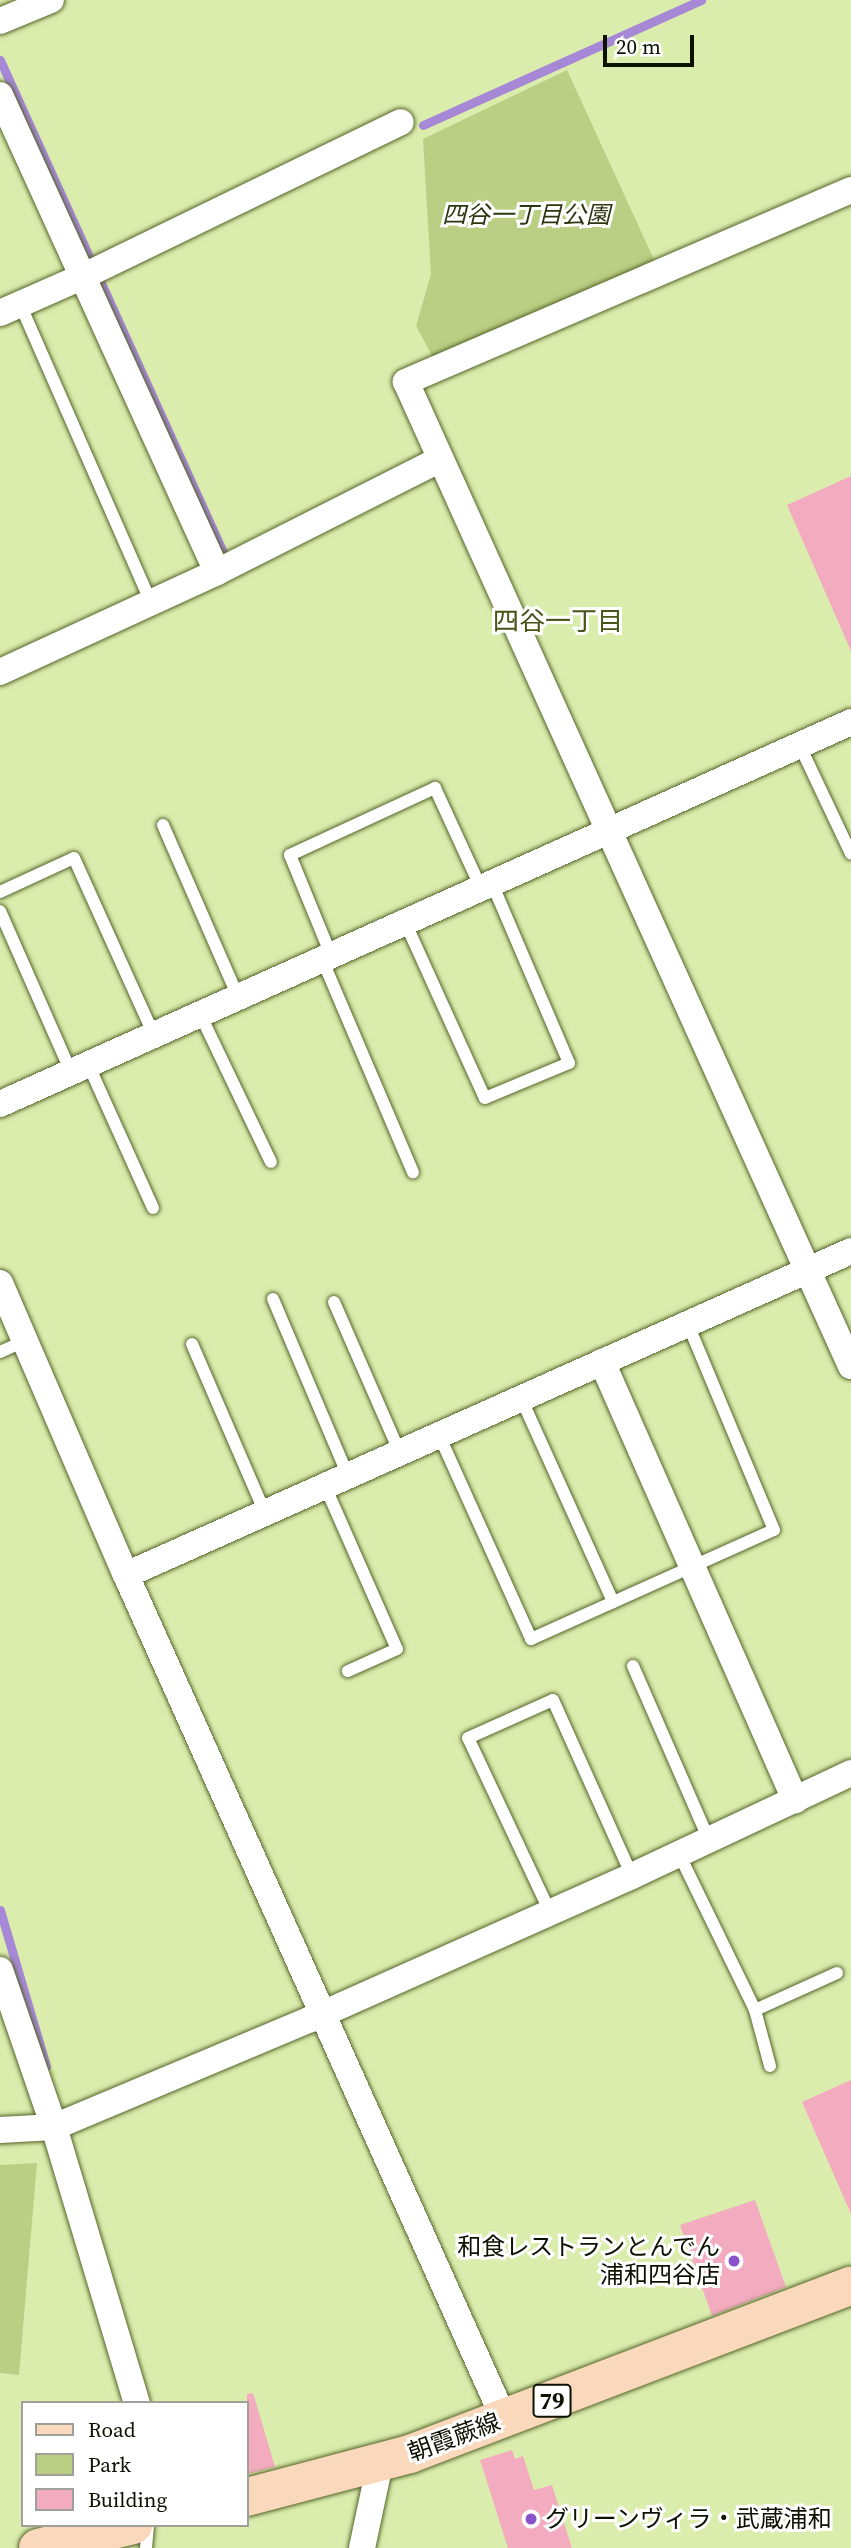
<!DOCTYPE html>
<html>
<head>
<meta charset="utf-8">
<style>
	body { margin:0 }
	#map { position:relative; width:851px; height:2548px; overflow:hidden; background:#dbedad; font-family:"Source Serif 4","Noto Sans JP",serif }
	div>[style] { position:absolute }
	.green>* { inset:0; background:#bacf83 }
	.stream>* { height:9px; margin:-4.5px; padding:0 4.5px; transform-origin:4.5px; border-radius:4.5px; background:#a788d6 }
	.building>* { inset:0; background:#f3acbf }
	.roads { filter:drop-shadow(0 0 2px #56652a) drop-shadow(0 0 2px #56652a) }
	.service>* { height:12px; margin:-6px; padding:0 6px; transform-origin:6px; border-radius:6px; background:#fff }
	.minor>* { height:26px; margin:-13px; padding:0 13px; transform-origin:13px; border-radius:13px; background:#fff }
	.primary>* { height:38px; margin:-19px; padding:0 19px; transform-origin:19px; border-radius:19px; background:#fad8bb }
	.dots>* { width:19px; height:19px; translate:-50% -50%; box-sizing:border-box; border:4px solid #fff; border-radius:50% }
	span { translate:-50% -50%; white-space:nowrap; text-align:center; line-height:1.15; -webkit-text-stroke:6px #fff; paint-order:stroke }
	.shield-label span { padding:2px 5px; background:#fff; border:2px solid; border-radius:5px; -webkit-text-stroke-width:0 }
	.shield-label { font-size:23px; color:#0c1100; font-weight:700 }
	.park-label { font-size:24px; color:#2d3611; font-style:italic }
	.poi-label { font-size:24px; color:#0c1100 }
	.right { translate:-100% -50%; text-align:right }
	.left { translate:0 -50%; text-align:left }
	.street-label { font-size:24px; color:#0c1100 }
	.neighbourhood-label { font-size:26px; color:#475519 }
	.legend { position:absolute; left:21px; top:2401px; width:228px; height:126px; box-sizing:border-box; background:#fff; border:2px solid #9ea099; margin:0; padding:9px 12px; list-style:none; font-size:21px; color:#0c1100 }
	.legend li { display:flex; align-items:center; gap:14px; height:35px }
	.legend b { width:35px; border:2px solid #9ea099 }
	.scale { position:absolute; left:603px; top:35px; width:91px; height:32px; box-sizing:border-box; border:4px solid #0c1100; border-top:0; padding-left:9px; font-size:21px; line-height:24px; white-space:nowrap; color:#0c1100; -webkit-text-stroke:5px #fff; paint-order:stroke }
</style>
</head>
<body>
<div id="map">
	<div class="green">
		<i style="clip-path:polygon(567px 70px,656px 264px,436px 363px,416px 326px,431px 274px,423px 139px)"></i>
		<i style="clip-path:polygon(37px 2163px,19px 2375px,0 2373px,0 2165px)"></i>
	</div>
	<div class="stream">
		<i style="left:0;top:60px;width:548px;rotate:65.63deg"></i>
		<i style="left:423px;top:125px;width:305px;rotate:-24.2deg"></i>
		<i style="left:0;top:1910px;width:163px;rotate:73.6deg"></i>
	</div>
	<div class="building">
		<i style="clip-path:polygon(851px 476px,851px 651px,787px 505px)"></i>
		<i style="clip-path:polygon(851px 2080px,851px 2214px,802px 2102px)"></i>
		<i style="clip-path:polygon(755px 2200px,786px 2287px,712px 2316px,680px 2225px)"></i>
		<i style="clip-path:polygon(253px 2393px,275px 2467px,247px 2474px,247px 2394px)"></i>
		<i style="clip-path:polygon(512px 2450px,515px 2459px,523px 2456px,534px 2490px,552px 2485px,572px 2548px,508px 2548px,480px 2460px)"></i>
	</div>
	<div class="roads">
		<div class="service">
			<i style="left:20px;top:304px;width:326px;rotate:66.3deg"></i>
			<i style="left:800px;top:746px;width:119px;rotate:64.7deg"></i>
			<i style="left:163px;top:825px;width:188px;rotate:66.4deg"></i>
			<i style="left:0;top:892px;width:81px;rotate:-24.7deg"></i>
			<i style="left:74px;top:858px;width:194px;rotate:65.7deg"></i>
			<i style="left:0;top:911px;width:176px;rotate:66.2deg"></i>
			<i style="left:405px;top:922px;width:193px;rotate:65.6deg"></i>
			<i style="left:485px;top:1098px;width:91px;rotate:-22.6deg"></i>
			<i style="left:569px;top:1063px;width:196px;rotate:-113.2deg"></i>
			<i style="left:331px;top:955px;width:108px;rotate:-112.3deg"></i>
			<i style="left:290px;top:855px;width:160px;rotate:-24.8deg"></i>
			<i style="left:435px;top:788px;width:110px;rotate:65.3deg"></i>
			<i style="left:322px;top:959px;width:232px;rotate:66.9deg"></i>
			<i style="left:200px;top:1014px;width:164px;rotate:64.4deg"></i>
			<i style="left:88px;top:1064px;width:158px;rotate:65.7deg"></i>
			<i style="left:273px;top:1299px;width:192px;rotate:67deg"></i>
			<i style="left:334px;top:1302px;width:165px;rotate:66.4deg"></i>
			<i style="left:192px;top:1344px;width:184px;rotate:66.6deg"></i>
			<i style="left:0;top:1352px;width:27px;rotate:-24deg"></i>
			<i style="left:521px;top:1398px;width:224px;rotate:65.7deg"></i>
			<i style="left:439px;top:1435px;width:224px;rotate:65.7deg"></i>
			<i style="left:531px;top:1639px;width:266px;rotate:-24.2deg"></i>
			<i style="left:774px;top:1530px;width:223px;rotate:-112.7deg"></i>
			<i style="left:325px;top:1486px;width:178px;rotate:66.2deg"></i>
			<i style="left:397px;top:1649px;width:54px;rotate:155.8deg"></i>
			<i style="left:633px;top:1666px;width:190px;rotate:66.4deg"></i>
			<i style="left:679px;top:1854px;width:174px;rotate:64deg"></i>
			<i style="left:755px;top:2010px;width:58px;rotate:75deg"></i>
			<i style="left:550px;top:1912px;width:192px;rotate:-115.2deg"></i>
			<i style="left:468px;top:1738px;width:93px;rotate:-24.1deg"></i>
			<i style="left:553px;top:1700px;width:193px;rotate:65.8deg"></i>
			<i style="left:755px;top:2010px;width:90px;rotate:-24.3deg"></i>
			<i style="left:146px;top:2548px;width:23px;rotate:-85deg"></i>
		</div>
		<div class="minor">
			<i style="left:0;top:21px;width:55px;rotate:-22.4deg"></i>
			<i style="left:0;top:95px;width:524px;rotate:65.54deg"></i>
			<i style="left:851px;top:190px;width:485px;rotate:156.7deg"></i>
			<i style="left:406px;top:382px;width:1080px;rotate:65.67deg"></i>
			<i style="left:0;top:313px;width:92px;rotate:-23.8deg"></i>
			<i style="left:84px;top:276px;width:352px;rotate:-25.9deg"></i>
			<i style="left:0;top:672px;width:239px;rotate:-24.7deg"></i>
			<i style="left:217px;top:572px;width:249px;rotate:-26.8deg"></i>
			<i style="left:0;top:1104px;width:933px;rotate:-24.17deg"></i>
			<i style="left:0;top:1283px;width:318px;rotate:66.7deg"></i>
			<i style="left:126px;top:1575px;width:925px;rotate:65.87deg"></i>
			<i style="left:602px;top:1362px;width:479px;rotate:66.2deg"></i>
			<i style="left:126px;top:1575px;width:794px;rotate:-24.08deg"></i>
			<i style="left:0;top:1970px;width:166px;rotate:71deg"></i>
			<i style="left:54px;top:2127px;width:288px;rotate:73.3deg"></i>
			<i style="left:0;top:2130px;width:54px;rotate:-3.2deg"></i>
			<i style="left:54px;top:2127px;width:279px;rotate:-22.8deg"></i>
			<i style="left:311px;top:2019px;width:351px;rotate:-24deg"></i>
			<i style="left:632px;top:1876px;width:242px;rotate:-25.2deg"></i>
			<i style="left:362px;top:2548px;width:87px;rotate:-78deg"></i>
		</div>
		<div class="primary">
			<i style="left:247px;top:2497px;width:169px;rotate:-14.8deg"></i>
			<i style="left:410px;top:2454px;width:472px;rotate:-20.9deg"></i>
			<i style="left:38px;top:2548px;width:98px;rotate:-13.6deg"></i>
		</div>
	</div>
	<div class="dots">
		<i style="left:734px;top:2261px;background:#8953cb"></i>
		<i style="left:531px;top:2519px;background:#8953cb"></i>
	</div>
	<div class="shield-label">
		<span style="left:552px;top:2401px">79</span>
	</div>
	<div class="park-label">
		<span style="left:526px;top:215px">四谷一丁目公園</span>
	</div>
	<div class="poi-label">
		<span class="right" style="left:720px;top:2261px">和食レストランとんでん<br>浦和四谷店</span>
		<span class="left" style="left:545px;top:2519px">グリーンヴィラ・武蔵浦和</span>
	</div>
	<div class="street-label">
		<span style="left:454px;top:2437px;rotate:-20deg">朝霞蕨線</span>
	</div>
	<div class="neighbourhood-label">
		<span style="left:558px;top:622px">四谷一丁目</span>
	</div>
	<ul class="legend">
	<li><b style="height:9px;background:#fad8bb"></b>Road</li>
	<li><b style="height:19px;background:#bacf83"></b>Park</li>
	<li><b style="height:19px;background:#f3acbf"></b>Building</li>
	</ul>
	<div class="scale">20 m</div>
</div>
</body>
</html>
